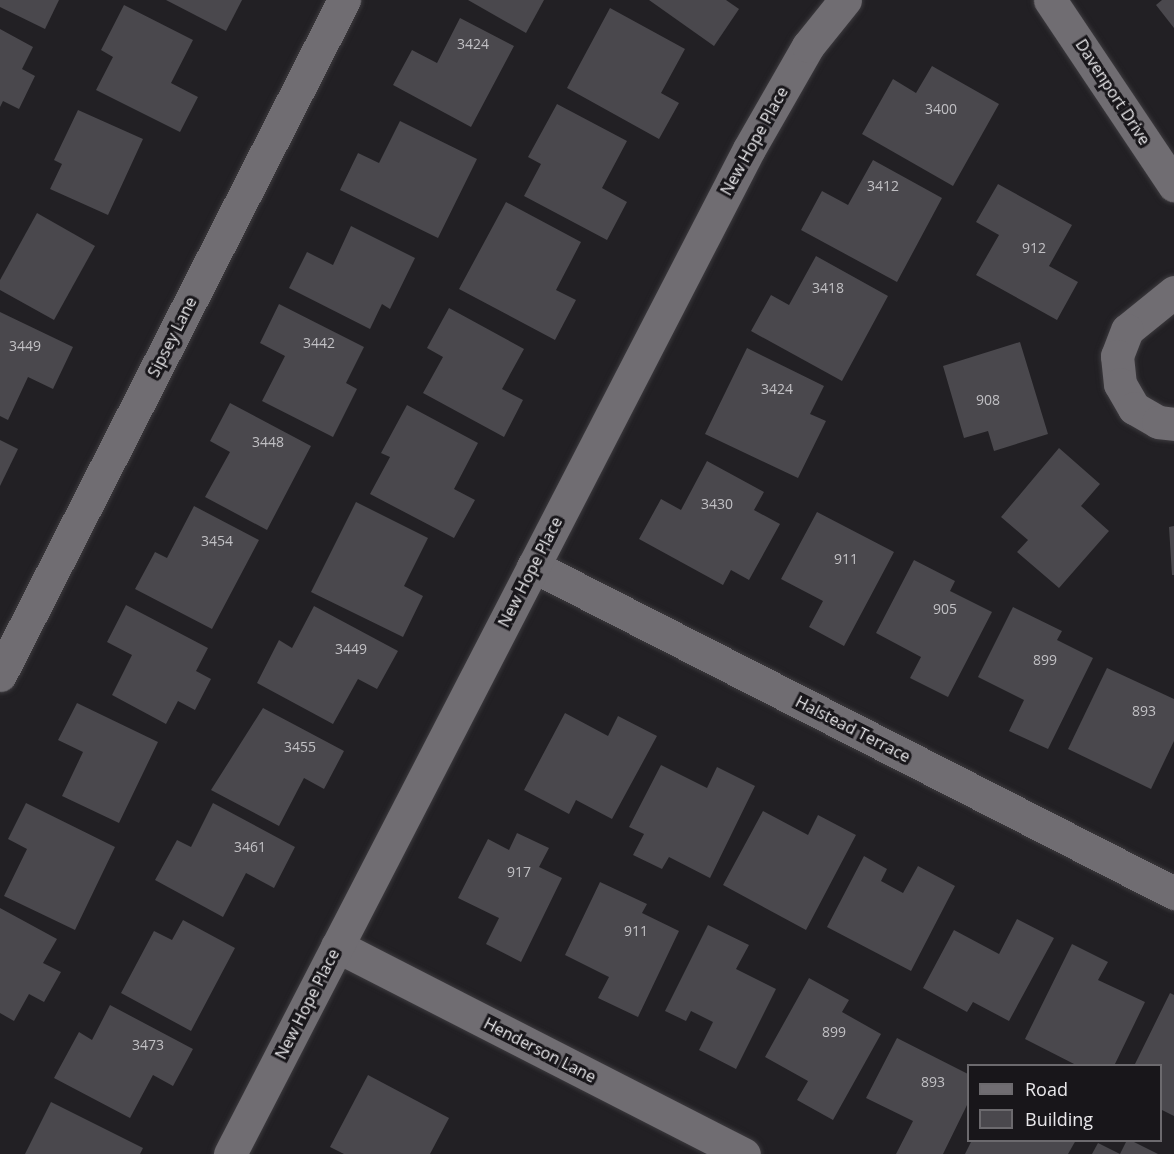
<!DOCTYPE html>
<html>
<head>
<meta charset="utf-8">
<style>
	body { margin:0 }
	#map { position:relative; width:1174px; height:1154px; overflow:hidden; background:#222024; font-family:"Open Sans",sans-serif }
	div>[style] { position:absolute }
	.building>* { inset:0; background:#4a484d }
	.roads { filter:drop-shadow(0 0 2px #3c3a3e) drop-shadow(0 0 2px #3c3a3e) }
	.minor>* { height:33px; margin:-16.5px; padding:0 16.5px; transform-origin:16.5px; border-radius:16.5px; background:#706d72 }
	span { translate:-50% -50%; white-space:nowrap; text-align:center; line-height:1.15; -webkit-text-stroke:6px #18161a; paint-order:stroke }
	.number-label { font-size:14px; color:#c1c0c4 }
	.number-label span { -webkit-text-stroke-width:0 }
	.street-label { font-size:16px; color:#e9e8eb }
	.legend { position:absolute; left:967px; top:1064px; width:195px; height:78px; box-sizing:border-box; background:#18161a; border:2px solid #6c6a6e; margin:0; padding:8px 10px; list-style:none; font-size:18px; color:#e9e8eb }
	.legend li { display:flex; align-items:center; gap:12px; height:30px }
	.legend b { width:30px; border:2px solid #6c6a6e }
</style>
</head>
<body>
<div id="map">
	<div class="building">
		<i style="clip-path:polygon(0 0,59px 0,45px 29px,0 7px)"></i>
		<i style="clip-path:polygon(166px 0,242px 0,226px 31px)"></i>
		<i style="clip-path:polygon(468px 0,544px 0,526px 33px)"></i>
		<i style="clip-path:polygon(649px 0,726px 0,739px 9px,714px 46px)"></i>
		<i style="clip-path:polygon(1162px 0,1174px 0,1174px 28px,1156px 5px)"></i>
		<i style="clip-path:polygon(124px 5px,193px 40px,171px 83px,198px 97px,180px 132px,96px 90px,113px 57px,101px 50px)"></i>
		<i style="clip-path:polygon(610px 8px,685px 49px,661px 93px,679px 103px,659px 139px,567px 88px)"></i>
		<i style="clip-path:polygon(460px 18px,514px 46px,471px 127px,393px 85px,412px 50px,437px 63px)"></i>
		<i style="clip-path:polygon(0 29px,33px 47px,22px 69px,35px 76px,19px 109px,3px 101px,0 107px)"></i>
		<i style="clip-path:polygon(932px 66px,999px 104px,953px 186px,862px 134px,893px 79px,916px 93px)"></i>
		<i style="clip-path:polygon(557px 104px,627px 141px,602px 188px,627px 202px,607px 240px,524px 196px,541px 164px,528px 157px)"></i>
		<i style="clip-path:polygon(78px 110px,143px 139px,108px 215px,50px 189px,62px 164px,54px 160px)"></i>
		<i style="clip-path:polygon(400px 121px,477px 159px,438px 238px,340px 190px,358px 153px,379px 163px)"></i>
		<i style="clip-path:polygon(873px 160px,942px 198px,897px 282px,801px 230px,822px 191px,848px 205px)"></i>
		<i style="clip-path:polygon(998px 184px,1072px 225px,1049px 266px,1078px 282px,1057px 320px,976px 275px,999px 235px,976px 222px)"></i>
		<i style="clip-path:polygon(506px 202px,581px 242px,556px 290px,576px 300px,555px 340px,459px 289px)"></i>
		<i style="clip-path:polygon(37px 213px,95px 246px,54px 320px,0 290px,0 280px)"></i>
		<i style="clip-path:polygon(351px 226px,415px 258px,390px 309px,382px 304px,370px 329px,289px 288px,307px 252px,333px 265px)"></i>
		<i style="clip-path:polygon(816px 256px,888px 296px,842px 381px,751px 331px,771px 295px,789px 305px)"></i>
		<i style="clip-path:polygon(279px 304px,364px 347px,346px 383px,357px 389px,333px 437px,262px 401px,285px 356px,260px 343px)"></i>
		<i style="clip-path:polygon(449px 308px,524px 349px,502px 389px,523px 400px,504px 437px,423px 393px,443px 357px,427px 348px)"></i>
		<i style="clip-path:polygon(0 312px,73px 347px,53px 389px,28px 377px,8px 420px,0 416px)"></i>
		<i style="clip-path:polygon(1020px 342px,1048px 434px,994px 451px,988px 431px,964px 438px,943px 366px)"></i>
		<i style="clip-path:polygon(747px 348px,824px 386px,810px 414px,826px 421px,798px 478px,705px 434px)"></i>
		<i style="clip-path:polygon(230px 403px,311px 446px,267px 530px,205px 497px,230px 452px,210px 441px)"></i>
		<i style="clip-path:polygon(407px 405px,478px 443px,454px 489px,475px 500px,454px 538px,370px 494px,390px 457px,381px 453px)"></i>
		<i style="clip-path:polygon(0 440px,18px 449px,0 486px)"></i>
		<i style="clip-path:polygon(1059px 448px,1100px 484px,1081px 506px,1109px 531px,1059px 588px,1017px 552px,1028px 540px,1001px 517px)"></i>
		<i style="clip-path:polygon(707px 461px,764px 492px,754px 510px,780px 524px,749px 580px,731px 570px,723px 585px,639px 539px,661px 499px,681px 510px)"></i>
		<i style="clip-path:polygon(356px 502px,428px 538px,404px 586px,423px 596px,403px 637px,311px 592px)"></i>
		<i style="clip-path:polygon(194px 506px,259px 540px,212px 629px,135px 589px,155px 552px,167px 558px)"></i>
		<i style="clip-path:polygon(817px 512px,894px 552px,844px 646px,809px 627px,823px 601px,781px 579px)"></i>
		<i style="clip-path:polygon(1174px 526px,1174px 575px,1172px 575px,1169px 527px)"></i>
		<i style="clip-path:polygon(914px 560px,955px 581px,950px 591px,992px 612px,948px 697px,910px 678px,921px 657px,876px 633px)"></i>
		<i style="clip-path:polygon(126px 605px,208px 648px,196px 671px,211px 679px,195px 710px,178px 701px,166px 724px,112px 695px,132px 655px,107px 642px)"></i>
		<i style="clip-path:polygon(314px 606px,398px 651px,377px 689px,358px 679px,333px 724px,257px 683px,279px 640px,292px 648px)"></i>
		<i style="clip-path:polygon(1013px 607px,1062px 631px,1057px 640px,1093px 658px,1048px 749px,1009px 731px,1024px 700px,978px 677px)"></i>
		<i style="clip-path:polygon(1107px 668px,1174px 699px,1174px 741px,1151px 789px,1068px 749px)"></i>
		<i style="clip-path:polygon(77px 703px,158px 742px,119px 823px,62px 796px,83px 752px,58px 740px)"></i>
		<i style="clip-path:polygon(263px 708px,344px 751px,324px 789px,304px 778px,279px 826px,211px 790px)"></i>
		<i style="clip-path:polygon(565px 713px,608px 736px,618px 716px,657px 736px,612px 819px,576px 800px,569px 814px,524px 790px)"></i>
		<i style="clip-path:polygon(661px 765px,707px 788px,717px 767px,755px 786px,710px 878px,669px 857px,662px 869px,633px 855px,644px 834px,629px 827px)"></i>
		<i style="clip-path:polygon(26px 803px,115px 847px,75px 930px,4px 896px,27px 849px,8px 839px)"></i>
		<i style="clip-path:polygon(213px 803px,295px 847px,274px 888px,246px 873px,223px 917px,155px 880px,177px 840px,191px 847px)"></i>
		<i style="clip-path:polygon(763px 811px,808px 835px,818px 815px,856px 835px,806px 930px,723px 885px)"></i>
		<i style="clip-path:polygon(517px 833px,549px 848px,539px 867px,562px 878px,521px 962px,486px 944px,499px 918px,458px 898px,488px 839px,509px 850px)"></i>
		<i style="clip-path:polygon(864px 856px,887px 869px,881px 881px,903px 893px,918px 866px,955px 886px,911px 971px,827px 927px)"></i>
		<i style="clip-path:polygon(600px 882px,647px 904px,642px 913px,679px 931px,638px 1017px,598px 998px,609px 977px,565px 955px)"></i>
		<i style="clip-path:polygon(0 908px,57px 939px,43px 963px,61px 972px,44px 1002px,29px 994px,14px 1021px,0 1013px)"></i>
		<i style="clip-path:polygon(1017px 919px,1054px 938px,1009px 1021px,973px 1002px,967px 1012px,923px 988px,954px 930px,999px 954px)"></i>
		<i style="clip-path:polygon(183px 920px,235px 948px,191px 1031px,121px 993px,154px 931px,172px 940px)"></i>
		<i style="clip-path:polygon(708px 925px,749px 945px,736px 969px,776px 989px,736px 1069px,699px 1050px,713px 1022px,691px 1011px,686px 1021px,665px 1011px)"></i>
		<i style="clip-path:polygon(1072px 944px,1108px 962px,1098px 980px,1145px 1002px,1114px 1066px,1078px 1066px,1025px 1039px)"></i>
		<i style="clip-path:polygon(809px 978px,849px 1000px,842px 1012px,881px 1034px,833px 1120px,797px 1100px,808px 1081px,765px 1057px)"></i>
		<i style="clip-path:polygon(1170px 993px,1174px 995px,1174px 1116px,1160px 1109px,1160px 1066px,1134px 1066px)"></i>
		<i style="clip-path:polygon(110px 1005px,193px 1049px,173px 1086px,153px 1075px,130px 1118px,54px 1078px,79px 1032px,92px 1040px)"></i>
		<i style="clip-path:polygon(897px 1038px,968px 1074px,968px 1103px,943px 1154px,896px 1154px,913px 1121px,866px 1098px)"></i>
		<i style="clip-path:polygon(368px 1075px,449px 1118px,430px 1154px,344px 1154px,330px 1147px)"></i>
		<i style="clip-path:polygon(51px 1102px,143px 1148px,140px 1154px,25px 1154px)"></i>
		<i style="clip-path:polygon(972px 1140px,1076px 1140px,1068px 1154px,965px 1154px)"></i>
		<i style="clip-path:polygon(1127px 1140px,1130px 1140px,1158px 1154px,1120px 1154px)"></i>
		<i style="clip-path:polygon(1098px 1143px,1120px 1154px,1092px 1154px)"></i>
	</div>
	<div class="roads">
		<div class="minor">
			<i style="left:1050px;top:0;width:223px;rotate:56.2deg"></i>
			<i style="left:1174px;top:292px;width:60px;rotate:141deg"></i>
			<i style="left:1127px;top:330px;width:28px;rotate:111deg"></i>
			<i style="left:1117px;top:356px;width:28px;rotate:84deg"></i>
			<i style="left:1120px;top:384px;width:28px;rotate:60deg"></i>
			<i style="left:1134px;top:408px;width:28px;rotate:30deg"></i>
			<i style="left:1158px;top:422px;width:16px;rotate:7deg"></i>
			<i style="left:533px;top:566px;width:720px;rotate:27.03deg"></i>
			<i style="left:0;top:675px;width:758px;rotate:-63deg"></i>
			<i style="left:337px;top:946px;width:457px;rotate:27.1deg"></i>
			<i style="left:230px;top:1154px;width:1131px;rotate:-62.69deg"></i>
			<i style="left:749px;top:149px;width:119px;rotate:-60.2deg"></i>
			<i style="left:808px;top:46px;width:59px;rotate:-51.2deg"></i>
		</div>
	</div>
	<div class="number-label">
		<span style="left:473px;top:44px">3424</span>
		<span style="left:941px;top:109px">3400</span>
		<span style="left:883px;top:186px">3412</span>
		<span style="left:1034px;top:248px">912</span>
		<span style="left:828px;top:288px">3418</span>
		<span style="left:319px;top:343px">3442</span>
		<span style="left:25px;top:346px">3449</span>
		<span style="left:777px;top:389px">3424</span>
		<span style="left:988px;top:400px">908</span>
		<span style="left:268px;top:442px">3448</span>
		<span style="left:717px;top:504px">3430</span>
		<span style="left:217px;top:541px">3454</span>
		<span style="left:846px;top:559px">911</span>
		<span style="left:945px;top:609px">905</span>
		<span style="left:351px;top:649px">3449</span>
		<span style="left:1045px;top:660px">899</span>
		<span style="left:1144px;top:711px">893</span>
		<span style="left:300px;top:747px">3455</span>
		<span style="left:250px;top:847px">3461</span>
		<span style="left:519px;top:872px">917</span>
		<span style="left:636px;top:931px">911</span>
		<span style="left:834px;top:1032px">899</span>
		<span style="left:148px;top:1045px">3473</span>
		<span style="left:933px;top:1082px">893</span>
	</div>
	<div class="street-label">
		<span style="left:1113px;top:92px;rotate:57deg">Davenport Drive</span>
		<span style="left:754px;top:141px;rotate:-61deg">New Hope Place</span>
		<span style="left:172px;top:337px;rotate:-63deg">Sipsey Lane</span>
		<span style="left:530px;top:572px;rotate:-63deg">New Hope Place</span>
		<span style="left:853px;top:729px;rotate:27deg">Halstead Terrace</span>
		<span style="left:307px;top:1004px;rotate:-63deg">New Hope Place</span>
		<span style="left:540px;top:1050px;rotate:27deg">Henderson Lane</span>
	</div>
	<ul class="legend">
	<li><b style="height:8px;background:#706d72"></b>Road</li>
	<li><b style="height:16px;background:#4a484d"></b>Building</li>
	</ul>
</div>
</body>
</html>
